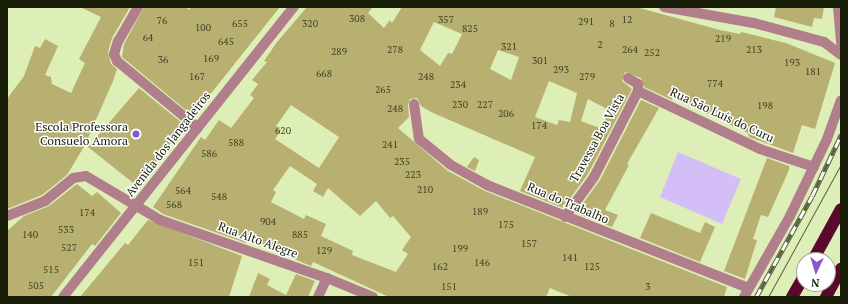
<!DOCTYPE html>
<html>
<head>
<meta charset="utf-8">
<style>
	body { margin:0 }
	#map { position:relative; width:848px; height:304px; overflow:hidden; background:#ddefb7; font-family:"PT Serif",serif }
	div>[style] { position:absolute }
	.green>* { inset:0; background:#d4bef8 }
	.building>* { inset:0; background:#b8b071 }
	.minor>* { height:10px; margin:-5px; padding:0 5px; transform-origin:5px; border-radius:5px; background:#b17e8b }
	.highway>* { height:12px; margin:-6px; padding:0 6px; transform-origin:6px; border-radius:6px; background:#5a082b }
	.tram>* { height:1px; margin:-0.5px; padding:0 0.5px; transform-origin:0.5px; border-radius:0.5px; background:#596241 }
	.rail>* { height:4.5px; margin-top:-2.25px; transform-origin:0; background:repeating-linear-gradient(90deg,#fff 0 9px,#596241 0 18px); box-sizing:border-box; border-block:1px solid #596241 }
	.dots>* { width:11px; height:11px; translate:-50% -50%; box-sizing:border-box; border:2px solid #fff; border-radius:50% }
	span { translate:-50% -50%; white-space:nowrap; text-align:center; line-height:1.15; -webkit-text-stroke:3px #fff; paint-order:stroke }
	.number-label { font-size:10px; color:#3f4122 }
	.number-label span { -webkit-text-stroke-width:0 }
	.street-label { font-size:12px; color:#171c07 }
	.poi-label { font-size:12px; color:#171c07 }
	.right { translate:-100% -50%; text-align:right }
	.frame { position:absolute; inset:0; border:8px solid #171c07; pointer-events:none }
	.north { position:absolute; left:796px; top:252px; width:40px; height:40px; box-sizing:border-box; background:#fff; border:1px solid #a2a49c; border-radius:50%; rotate:184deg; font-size:11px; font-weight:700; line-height:16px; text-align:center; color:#171c07 }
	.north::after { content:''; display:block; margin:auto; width:14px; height:18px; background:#8b55cc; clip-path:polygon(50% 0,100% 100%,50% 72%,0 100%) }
</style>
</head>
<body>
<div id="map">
	<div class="green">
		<i style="clip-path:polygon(678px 152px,741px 179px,722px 224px,660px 197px)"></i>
	</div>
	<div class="building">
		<i style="clip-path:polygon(80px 7px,130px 7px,112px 38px,108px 52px,111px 64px,117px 69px,113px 81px,85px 145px,67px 175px,42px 195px,7px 209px,7px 99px,24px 76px,35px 46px,40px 48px,45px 39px,58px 46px,45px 75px,51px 77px,52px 84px,71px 93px,85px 63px,79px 59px,101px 17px)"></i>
		<i style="clip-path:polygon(144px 7px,186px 7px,189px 10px,191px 7px,280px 7px,193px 116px,122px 57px,124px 44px)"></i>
		<i style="clip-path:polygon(evenodd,307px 7px,373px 7px,368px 13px,384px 28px,390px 20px,392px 23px,402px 7px,636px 7px,720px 30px,740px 34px,741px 32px,786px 43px,835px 63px,815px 129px,802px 125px,793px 153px,749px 137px,748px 133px,673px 97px,672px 100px,644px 87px,641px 78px,625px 72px,622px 81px,632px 89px,588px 174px,563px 208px,520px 191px,535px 157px,431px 112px,421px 106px,417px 98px,410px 99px,408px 105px,409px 117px,398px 128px,448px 171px,485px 191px,727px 287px,724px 297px,572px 297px,550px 288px,546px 297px,389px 297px,313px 262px,311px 266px,301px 262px,287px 255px,288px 251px,247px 240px,246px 243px,163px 214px,153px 207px,201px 137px,205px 140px,219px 120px,231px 128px,254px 98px,250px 95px,258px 84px,252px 80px,267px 62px,264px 61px,277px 42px,307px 7px,434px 22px,462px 34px,452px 54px,448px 53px,440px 66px,420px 50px,434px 22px,307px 7px,498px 50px,519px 57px,511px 80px,490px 69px,498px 50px,307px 7px,549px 81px,577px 93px,570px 122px,559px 120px,557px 125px,535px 117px,549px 81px,307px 7px,588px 99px,609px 110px,602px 129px,581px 121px,588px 99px,307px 7px,291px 105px,339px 137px,319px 168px,275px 139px,281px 130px,276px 126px,291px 105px,307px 7px,290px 166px,317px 184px,313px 191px,323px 197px,328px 188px,360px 216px,376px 201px,390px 218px,393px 216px,411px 237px,402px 250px,408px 254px,396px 272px,352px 255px,353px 251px,321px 236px,326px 224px,306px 215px,304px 219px,271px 202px,276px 192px,273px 190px,290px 166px)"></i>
		<i style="clip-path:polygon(776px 7px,824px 7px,822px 19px,814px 18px,812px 27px,774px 17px)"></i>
		<i style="clip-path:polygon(139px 88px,182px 123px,168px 141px,171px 143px,137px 186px,88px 147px)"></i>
		<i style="clip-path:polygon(641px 100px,659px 108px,627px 164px,629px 165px,605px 210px,618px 215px,612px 227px,576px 213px,600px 180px)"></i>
		<i style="clip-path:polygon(474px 157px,479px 160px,475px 171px,467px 167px)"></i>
		<i style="clip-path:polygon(767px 158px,789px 166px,789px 170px,768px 217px,761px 215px,753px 239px,757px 240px,745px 279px,724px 271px)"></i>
		<i style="clip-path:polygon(77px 184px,92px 196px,97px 192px,121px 213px,95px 246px,92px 244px,51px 297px,7px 297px,7px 231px,24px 216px,49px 206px)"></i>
		<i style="clip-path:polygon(651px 213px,700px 233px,705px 222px,715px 227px,700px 262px,640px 238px)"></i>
		<i style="clip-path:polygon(148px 220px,242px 256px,229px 297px,80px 297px,125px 243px,128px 245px)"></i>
		<i style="clip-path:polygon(258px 273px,270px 279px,267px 285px,286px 295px,296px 274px,315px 281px,308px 297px,249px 297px)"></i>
	</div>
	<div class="minor">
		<i style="left:138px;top:7px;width:39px;rotate:120deg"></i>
		<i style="left:118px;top:41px;width:14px;rotate:107deg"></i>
		<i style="left:114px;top:54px;width:8px;rotate:67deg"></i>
		<i style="left:117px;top:61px;width:105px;rotate:39.6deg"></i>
		<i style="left:664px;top:7px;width:91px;rotate:10.1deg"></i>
		<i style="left:754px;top:23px;width:73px;rotate:15.2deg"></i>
		<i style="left:824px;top:42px;width:21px;rotate:37deg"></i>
		<i style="left:838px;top:7px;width:37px;rotate:85deg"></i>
		<i style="left:628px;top:78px;width:12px;rotate:31deg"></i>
		<i style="left:638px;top:84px;width:7px;rotate:90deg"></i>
		<i style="left:638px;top:91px;width:135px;rotate:25.4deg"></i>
		<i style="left:760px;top:149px;width:57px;rotate:18.4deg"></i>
		<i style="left:414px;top:104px;width:35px;rotate:82deg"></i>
		<i style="left:419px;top:139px;width:41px;rotate:39.1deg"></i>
		<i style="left:451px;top:165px;width:41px;rotate:29.1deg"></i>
		<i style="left:487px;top:185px;width:281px;rotate:21.5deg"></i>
		<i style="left:7px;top:216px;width:41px;rotate:-21.5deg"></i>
		<i style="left:45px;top:201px;width:36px;rotate:-39deg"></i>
		<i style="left:73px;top:178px;width:13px;rotate:-9deg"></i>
		<i style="left:86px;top:176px;width:86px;rotate:30.7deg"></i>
		<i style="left:160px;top:220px;width:177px;rotate:19.2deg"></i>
		<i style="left:327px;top:278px;width:50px;rotate:22.4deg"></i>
		<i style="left:565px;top:217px;width:49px;rotate:-54.1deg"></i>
		<i style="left:594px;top:177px;width:97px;rotate:-62.9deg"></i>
		<i style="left:63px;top:297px;width:371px;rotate:-51.5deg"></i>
		<i style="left:318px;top:297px;width:21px;rotate:-65deg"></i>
		<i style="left:744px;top:297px;width:93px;rotate:-60.4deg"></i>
		<i style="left:790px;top:216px;width:85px;rotate:-64.3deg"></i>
		<i style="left:827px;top:139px;width:41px;rotate:-70.3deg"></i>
	</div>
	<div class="highway">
		<i style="left:813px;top:260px;width:58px;rotate:-61.2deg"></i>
		<i style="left:792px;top:297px;width:24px;rotate:-60deg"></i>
		<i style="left:826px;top:297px;width:32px;rotate:-62deg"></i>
	</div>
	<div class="tram">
		<i style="left:768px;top:297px;width:152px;rotate:-61.2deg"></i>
	</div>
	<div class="rail">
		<i style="left:756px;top:297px;width:115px;rotate:-61deg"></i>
		<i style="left:812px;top:196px;width:68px;rotate:-64.6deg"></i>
	</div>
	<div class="dots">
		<i style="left:136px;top:134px;background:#8b55cc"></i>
	</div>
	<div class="number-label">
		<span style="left:357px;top:19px">308</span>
		<span style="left:446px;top:20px">357</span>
		<span style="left:627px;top:20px">12</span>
		<span style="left:162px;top:21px">76</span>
		<span style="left:586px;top:22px">291</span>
		<span style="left:240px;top:24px">655</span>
		<span style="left:310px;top:24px">320</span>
		<span style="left:612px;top:24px">8</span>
		<span style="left:203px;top:28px">100</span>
		<span style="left:470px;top:29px">825</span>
		<span style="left:148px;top:38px">64</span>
		<span style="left:723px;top:39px">219</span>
		<span style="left:226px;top:42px">645</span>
		<span style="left:600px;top:45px">2</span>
		<span style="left:509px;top:47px">321</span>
		<span style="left:395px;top:50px">278</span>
		<span style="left:630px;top:50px">264</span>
		<span style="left:754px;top:50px">213</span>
		<span style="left:339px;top:52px">289</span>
		<span style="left:652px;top:53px">252</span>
		<span style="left:211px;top:59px">169</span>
		<span style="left:163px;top:60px">36</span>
		<span style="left:540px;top:61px">301</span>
		<span style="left:792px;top:63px">193</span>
		<span style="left:561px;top:70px">293</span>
		<span style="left:813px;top:72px">181</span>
		<span style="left:324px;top:74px">668</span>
		<span style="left:197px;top:77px">167</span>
		<span style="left:426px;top:77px">248</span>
		<span style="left:587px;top:77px">279</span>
		<span style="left:715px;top:84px">774</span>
		<span style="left:458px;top:85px">234</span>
		<span style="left:383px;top:90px">265</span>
		<span style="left:460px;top:105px">230</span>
		<span style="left:485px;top:105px">227</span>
		<span style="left:765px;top:106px">198</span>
		<span style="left:395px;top:109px">248</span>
		<span style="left:506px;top:114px">206</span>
		<span style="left:539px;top:126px">174</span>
		<span style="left:283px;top:131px">620</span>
		<span style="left:236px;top:143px">588</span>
		<span style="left:390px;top:145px">241</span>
		<span style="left:209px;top:154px">586</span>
		<span style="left:402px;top:162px">235</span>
		<span style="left:413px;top:175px">223</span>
		<span style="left:425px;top:190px">210</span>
		<span style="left:183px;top:191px">564</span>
		<span style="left:219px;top:197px">548</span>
		<span style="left:174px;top:205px">568</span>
		<span style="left:480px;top:212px">189</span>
		<span style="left:87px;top:213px">174</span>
		<span style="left:268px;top:222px">904</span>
		<span style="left:506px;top:225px">175</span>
		<span style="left:66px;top:230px">533</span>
		<span style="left:30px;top:235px">140</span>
		<span style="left:300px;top:235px">885</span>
		<span style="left:529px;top:244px">157</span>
		<span style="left:69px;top:248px">527</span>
		<span style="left:460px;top:249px">199</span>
		<span style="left:324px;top:251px">129</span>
		<span style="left:570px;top:258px">141</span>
		<span style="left:196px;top:263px">151</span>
		<span style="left:482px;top:263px">146</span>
		<span style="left:440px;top:267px">162</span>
		<span style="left:592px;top:267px">125</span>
		<span style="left:51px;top:270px">515</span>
		<span style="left:36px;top:286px">505</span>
		<span style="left:449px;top:287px">151</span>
		<span style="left:648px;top:287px">3</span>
	</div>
	<div class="street-label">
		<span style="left:722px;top:115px;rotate:25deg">Rua São Luís do Curu</span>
		<span style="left:597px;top:138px;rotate:-61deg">Travessa Boa Vista</span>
		<span style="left:168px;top:144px;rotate:-52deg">Avenida dos Jangadeiros</span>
		<span style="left:568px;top:203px;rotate:23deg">Rua do Trabalho</span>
		<span style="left:258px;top:240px;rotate:20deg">Rua Alto Alegre</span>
	</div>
	<div class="poi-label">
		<span class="right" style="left:128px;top:134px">Escola Professora<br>Consuelo Amora</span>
	</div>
	<div class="frame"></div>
	<div class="north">N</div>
</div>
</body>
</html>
